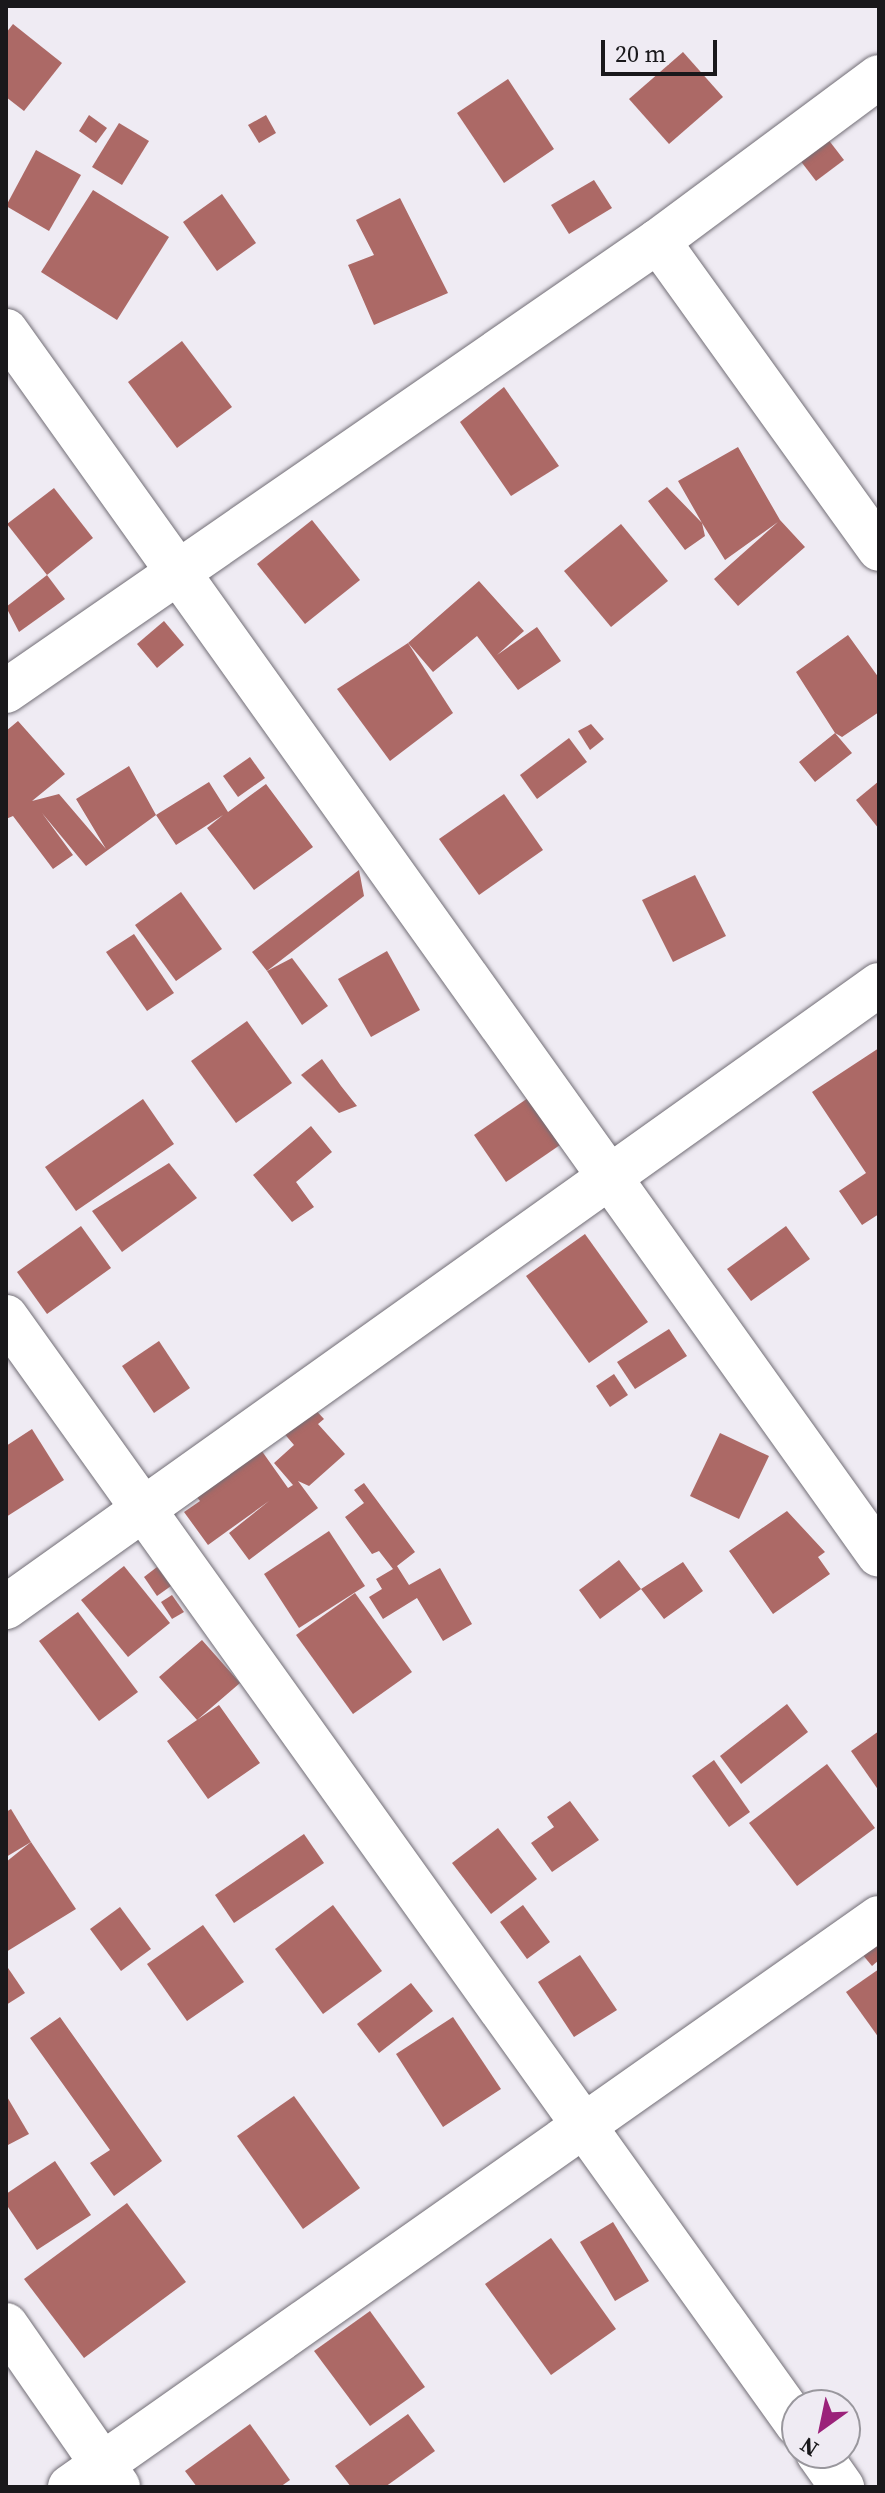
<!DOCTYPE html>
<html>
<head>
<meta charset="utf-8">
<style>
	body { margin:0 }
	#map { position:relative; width:885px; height:2493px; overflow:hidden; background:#efebf3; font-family:"Source Serif 4",serif }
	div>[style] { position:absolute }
	.building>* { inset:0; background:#ac6966 }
	.roads { filter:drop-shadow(0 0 2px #726e76) drop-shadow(0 0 2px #726e76) }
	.minor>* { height:44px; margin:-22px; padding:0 22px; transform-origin:22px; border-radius:22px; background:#fff }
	span { translate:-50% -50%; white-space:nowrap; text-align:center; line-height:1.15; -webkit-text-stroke:6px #efebf3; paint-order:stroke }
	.frame { position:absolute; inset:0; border:8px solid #19181b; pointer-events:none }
	.north { position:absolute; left:781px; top:2389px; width:80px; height:80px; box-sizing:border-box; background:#efebf3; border:2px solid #99979d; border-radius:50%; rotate:213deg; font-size:22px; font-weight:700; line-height:32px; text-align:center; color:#19181b }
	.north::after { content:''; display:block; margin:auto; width:28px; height:36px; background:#9b227a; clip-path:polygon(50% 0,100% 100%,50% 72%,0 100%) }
	.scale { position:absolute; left:601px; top:40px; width:116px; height:36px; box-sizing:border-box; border:4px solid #19181b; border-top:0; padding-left:10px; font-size:24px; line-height:28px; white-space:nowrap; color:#19181b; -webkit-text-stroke:6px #efebf3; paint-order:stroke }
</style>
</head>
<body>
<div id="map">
	<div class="building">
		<i style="clip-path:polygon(13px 24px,62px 63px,24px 111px,6px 97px,6px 33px)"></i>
		<i style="clip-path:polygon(683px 52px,723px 97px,669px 144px,629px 99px)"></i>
		<i style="clip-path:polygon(508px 79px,554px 149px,504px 183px,457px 113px)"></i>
		<i style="clip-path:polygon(89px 115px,107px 128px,96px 143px,79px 131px)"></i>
		<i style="clip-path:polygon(266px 115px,276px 133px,259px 143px,248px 125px)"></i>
		<i style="clip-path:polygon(119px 123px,149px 141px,122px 185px,92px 167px)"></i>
		<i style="clip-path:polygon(824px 134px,844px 160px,816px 181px,796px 155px)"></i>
		<i style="clip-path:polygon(36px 150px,81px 175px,49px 231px,6px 206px)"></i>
		<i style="clip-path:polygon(594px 180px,612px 208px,569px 234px,551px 205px)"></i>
		<i style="clip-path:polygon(93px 190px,169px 237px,117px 320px,41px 272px)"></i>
		<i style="clip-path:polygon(222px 194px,256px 243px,217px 271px,183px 222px)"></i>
		<i style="clip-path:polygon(400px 198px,448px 293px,374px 325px,348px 265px,374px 255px,356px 220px)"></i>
		<i style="clip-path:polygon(182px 341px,232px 407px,177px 448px,128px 382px)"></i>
		<i style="clip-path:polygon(504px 387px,559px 466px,511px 496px,460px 422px)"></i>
		<i style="clip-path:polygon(738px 447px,780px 520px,805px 547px,738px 606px,714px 579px,778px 522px,725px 560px,702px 523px,705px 536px,685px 550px,648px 501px,667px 487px,702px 523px,678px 481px)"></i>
		<i style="clip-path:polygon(54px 488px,93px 538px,47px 575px,7px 524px)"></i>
		<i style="clip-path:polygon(312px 520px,360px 580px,305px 624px,257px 564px)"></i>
		<i style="clip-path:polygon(621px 524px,668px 581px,611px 627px,564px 571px)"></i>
		<i style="clip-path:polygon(47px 575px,65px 599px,19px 632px,6px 607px)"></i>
		<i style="clip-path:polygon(479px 581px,524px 631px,497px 655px,537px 627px,561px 661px,518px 690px,477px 636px,433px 672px,408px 643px)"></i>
		<i style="clip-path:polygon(164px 621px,184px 645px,157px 668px,137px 644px)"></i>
		<i style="clip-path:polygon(848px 635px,879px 678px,879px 712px,842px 737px,835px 733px,852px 753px,815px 782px,799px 762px,835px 733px,796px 672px)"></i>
		<i style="clip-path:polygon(408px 643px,453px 713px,390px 761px,337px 689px)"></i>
		<i style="clip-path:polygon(18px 721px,65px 774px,32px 801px,59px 794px,106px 849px,76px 799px,129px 766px,156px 815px,86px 866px,42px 813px,73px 855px,53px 869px,13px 816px,6px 819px,6px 731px)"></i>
		<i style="clip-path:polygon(591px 724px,604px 739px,590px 750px,578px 731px)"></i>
		<i style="clip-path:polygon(569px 738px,587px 762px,537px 799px,520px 775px)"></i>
		<i style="clip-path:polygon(250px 757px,265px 778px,238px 797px,223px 776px)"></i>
		<i style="clip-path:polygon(879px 781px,879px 829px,856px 800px)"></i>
		<i style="clip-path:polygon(209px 782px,228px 812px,266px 784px,313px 847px,254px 890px,207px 828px,223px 815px,176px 845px,156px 815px)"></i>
		<i style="clip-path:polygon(504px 794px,543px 850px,479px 895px,439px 839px)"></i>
		<i style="clip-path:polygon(359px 870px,364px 896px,267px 971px,252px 952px)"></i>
		<i style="clip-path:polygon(695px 875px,726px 936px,673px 962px,642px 900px)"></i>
		<i style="clip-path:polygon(181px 892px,222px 949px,176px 981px,135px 925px)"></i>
		<i style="clip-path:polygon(134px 934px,174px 993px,147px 1011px,106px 952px)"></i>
		<i style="clip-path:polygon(387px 951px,420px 1010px,371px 1037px,338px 979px)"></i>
		<i style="clip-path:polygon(292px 958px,328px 1006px,302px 1025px,267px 971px)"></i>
		<i style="clip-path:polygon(247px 1021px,292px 1083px,236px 1123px,191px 1061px)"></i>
		<i style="clip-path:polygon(879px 1048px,879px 1214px,862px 1225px,839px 1191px,866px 1173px,812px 1092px)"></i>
		<i style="clip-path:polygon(322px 1059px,341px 1086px,357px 1106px,339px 1113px,301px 1075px)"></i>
		<i style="clip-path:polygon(528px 1098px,560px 1145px,506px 1182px,474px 1135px)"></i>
		<i style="clip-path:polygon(143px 1099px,174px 1144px,76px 1211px,45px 1167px)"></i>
		<i style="clip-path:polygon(311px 1126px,332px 1152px,296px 1182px,314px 1207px,292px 1222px,253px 1175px)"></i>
		<i style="clip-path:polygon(169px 1163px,197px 1198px,122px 1252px,92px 1211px)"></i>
		<i style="clip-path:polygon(81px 1226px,111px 1268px,47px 1314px,17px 1272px)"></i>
		<i style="clip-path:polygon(786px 1226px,810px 1259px,751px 1301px,727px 1269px)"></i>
		<i style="clip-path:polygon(585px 1234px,648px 1322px,589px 1363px,526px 1276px)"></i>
		<i style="clip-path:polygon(669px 1329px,687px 1356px,635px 1389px,617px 1362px)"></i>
		<i style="clip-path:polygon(159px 1341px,190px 1388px,154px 1413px,122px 1366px)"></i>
		<i style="clip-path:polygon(614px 1374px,628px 1395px,610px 1407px,596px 1386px)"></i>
		<i style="clip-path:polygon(311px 1405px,324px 1419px,318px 1424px,345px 1454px,309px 1486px,298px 1481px,318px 1508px,249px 1560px,229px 1533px,269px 1501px,208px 1545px,184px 1512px,200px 1501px,194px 1494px,259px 1447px,288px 1488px,293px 1485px,274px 1463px,294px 1445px,282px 1431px)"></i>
		<i style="clip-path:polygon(32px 1429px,64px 1480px,6px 1517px,6px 1446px)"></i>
		<i style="clip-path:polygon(720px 1433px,769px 1456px,739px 1519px,690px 1496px)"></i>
		<i style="clip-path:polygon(364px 1483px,415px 1552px,397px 1566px,409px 1585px,440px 1568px,472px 1624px,443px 1641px,417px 1598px,383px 1619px,369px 1597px,382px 1589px,376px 1579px,393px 1569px,379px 1551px,372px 1554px,345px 1517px,364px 1503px,354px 1490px)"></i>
		<i style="clip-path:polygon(787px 1511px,825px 1552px,818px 1557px,830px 1574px,773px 1614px,729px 1551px)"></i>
		<i style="clip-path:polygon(329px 1531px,365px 1586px,299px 1628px,264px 1574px)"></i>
		<i style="clip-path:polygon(619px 1560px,641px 1589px,683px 1562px,703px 1591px,664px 1619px,641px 1589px,600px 1619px,579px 1590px)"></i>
		<i style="clip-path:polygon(124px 1566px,170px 1623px,128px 1657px,81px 1600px)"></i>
		<i style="clip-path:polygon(157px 1567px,171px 1586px,157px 1596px,144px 1577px)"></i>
		<i style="clip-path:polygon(355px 1593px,412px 1672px,353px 1714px,296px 1635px)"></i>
		<i style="clip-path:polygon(172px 1595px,184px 1612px,172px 1619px,161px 1602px)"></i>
		<i style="clip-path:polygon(78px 1612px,138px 1692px,99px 1721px,39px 1641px)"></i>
		<i style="clip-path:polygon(202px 1640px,240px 1683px,197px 1720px,219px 1705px,260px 1763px,208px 1799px,167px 1741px,197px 1720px,159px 1677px)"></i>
		<i style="clip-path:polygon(787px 1704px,808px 1732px,741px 1784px,720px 1756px)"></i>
		<i style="clip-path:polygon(879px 1731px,879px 1791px,851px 1751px)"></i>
		<i style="clip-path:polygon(714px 1760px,750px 1812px,729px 1827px,692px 1776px)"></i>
		<i style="clip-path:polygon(827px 1764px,875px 1828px,797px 1886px,749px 1823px)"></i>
		<i style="clip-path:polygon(570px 1801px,599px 1840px,552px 1872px,531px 1843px,554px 1827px,547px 1817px)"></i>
		<i style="clip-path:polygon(11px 1809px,31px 1842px,6px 1857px,6px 1812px)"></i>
		<i style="clip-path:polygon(498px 1828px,537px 1879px,491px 1914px,452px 1863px)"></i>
		<i style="clip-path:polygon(304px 1834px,324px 1863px,234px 1923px,215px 1895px)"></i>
		<i style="clip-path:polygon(31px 1842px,76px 1909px,6px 1952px,6px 1862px)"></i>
		<i style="clip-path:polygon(333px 1905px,382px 1971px,323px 2014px,275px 1949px)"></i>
		<i style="clip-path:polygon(523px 1905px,550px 1942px,527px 1959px,500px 1922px)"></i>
		<i style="clip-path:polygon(120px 1907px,151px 1949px,121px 1971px,90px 1929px)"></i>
		<i style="clip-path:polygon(203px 1925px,244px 1982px,187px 2021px,147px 1964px)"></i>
		<i style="clip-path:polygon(879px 1930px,879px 1960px,872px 1966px,857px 1948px)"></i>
		<i style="clip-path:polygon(580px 1955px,617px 2010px,574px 2037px,538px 1982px)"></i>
		<i style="clip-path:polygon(6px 1965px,25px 1993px,6px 2005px)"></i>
		<i style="clip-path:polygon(879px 1969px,879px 2038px,846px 1992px)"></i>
		<i style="clip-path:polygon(411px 1983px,433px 2011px,379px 2053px,357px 2024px)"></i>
		<i style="clip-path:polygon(60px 2017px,162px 2161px,114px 2196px,90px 2163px,110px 2150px,30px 2038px)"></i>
		<i style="clip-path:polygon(453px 2017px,501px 2089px,443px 2127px,396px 2054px)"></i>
		<i style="clip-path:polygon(6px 2095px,29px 2134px,6px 2146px)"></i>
		<i style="clip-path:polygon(294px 2096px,360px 2188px,303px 2229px,237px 2136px)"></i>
		<i style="clip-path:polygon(55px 2161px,91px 2215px,37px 2250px,6px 2204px,6px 2194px)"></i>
		<i style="clip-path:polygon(127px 2203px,186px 2282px,84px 2358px,24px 2279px)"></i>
		<i style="clip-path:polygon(613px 2222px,649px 2281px,615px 2301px,580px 2242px)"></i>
		<i style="clip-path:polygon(551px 2238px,616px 2329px,551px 2375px,485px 2284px)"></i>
		<i style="clip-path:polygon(370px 2311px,425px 2387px,370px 2426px,314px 2351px)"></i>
		<i style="clip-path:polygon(408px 2414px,435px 2451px,385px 2487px,351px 2487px,335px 2466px)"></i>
		<i style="clip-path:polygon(250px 2424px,290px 2480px,280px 2487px,197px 2487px,185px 2471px)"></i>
	</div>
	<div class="roads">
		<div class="minor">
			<i style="left:658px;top:241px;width:379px;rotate:54.3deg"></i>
			<i style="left:6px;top:331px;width:1503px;rotate:54.5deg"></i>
			<i style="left:6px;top:691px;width:792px;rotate:-34.61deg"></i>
			<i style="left:658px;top:241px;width:275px;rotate:-36.6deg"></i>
			<i style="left:6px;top:1317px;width:1361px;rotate:54.45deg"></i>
			<i style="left:6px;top:1607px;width:1072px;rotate:-35.47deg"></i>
			<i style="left:6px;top:2325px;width:197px;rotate:55.3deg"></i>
			<i style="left:818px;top:2453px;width:42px;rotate:54.8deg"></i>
			<i style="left:70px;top:2487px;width:989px;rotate:-35.12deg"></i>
		</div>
	</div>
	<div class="frame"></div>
	<div class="north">N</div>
	<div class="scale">20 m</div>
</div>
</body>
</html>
